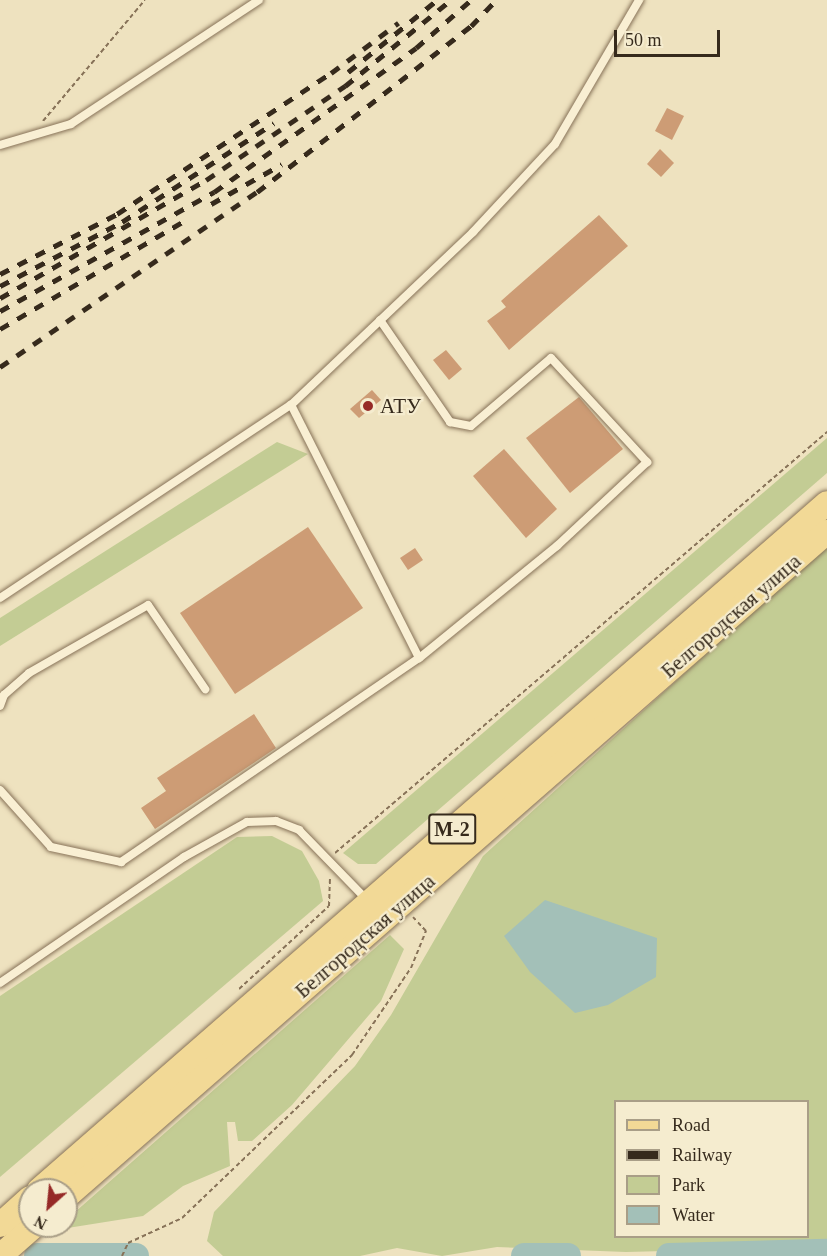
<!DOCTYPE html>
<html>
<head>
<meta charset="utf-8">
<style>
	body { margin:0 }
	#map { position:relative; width:827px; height:1256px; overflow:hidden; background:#eee2bf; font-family:Georgia,serif }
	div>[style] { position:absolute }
	.green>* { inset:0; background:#c3cc94 }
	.water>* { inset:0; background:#a3c0b8 }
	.river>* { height:26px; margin:-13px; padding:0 13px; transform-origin:13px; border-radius:13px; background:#a3c0b8 }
	.building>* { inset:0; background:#cd9c75 }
	.path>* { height:2px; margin-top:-1px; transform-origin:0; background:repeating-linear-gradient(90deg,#877258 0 4.5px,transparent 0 7.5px) }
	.roads { filter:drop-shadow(0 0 2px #877258) drop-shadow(0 0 2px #877258) }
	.service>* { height:8px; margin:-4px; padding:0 4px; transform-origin:4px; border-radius:4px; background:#f9efd3 }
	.primary>* { height:24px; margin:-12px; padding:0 12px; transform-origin:12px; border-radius:12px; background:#f2d996 }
	.rail>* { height:4.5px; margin-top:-2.25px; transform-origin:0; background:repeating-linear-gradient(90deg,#362a1c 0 10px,transparent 0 20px) }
	.dots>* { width:16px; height:16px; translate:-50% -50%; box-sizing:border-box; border:3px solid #f5eccf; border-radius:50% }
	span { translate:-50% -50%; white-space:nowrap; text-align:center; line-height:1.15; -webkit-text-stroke:4.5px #f5eccf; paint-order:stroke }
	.shield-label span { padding:2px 4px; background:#f5eccf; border:2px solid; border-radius:4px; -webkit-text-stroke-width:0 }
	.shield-label { font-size:20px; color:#362a1c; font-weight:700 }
	.poi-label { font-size:21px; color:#362a1c }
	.left { translate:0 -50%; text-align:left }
	.street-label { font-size:21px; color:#362a1c }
	.legend { position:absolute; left:614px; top:1100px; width:195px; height:138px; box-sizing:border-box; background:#f5eccf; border:2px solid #a99e87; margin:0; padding:8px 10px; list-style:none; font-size:18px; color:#362a1c }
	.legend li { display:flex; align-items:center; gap:12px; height:30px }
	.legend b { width:30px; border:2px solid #a99e87 }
	.north { position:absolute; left:18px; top:1178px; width:60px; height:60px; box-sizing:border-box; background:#f5eccf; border:2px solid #a99e87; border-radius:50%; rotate:207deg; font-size:16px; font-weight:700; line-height:24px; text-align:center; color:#362a1c }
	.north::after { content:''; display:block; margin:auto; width:21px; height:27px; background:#962a27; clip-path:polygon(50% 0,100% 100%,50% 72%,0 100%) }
	.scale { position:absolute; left:614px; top:30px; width:106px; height:27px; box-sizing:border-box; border:3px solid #362a1c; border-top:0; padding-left:8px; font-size:18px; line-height:21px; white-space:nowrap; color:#362a1c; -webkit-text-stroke:4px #f5eccf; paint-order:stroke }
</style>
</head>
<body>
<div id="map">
	<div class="green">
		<i style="clip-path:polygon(827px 438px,827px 473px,376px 864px,358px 864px,343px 853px)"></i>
		<i style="clip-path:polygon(277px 442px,308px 454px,0 646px,0 618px)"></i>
		<i style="clip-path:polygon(evenodd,827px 544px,827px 1247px,626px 1252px,497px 1247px,442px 1256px,397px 1248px,360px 1256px,223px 1256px,207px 1241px,214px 1212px,355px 1066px,391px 1015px,483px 856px,827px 544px,616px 1102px,808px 1102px,808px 1236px,616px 1236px,616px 1102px)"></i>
		<i style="clip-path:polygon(272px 836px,302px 851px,319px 881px,323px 901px,0 1177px,0 996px,237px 837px)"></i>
		<i style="clip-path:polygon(390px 935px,404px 949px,381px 1001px,292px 1105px,252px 1141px,238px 1141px,235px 1122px,227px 1122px,230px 1166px,183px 1186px,143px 1216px,55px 1230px,66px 1226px,66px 1220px)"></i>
	</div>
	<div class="water">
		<i style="clip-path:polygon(545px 900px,657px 938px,656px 977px,608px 1005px,575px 1013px,530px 972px,504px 936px)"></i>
	</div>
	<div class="river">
		<i style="left:37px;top:1256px;width:99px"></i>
		<i style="left:524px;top:1256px;width:44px"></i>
		<i style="left:669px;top:1256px;width:158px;rotate:-1.5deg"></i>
	</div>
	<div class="building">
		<i style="clip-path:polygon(667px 108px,684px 116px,672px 140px,655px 131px)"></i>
		<i style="clip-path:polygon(660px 149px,674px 163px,661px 177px,647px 164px)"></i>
		<i style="clip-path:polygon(599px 215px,628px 246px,509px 350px,487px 321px,506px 307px,501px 301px)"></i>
		<i style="clip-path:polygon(446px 350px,462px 369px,449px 380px,433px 360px)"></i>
		<i style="clip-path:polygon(372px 390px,381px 400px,359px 418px,350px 409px)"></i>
		<i style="clip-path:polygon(579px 397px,623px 449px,570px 493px,526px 438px)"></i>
		<i style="clip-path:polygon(504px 449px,557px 509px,526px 538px,473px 476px)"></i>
		<i style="clip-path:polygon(308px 527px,363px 608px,235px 694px,180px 613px)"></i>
		<i style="clip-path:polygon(415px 548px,423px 560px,408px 570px,400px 558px)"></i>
		<i style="clip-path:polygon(254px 714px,276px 748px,155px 829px,141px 808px,166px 791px,157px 778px)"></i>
	</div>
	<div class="path">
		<i style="left:43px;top:121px;width:158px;rotate:-49.9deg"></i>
		<i style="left:335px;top:853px;width:648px;rotate:-40.55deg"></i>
		<i style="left:239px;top:989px;width:122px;rotate:-42.7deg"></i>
		<i style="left:329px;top:906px;width:28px;rotate:-88deg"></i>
		<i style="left:122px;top:1256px;width:14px;rotate:-65deg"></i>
		<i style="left:128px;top:1243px;width:60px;rotate:-24.8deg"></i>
		<i style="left:182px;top:1218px;width:236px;rotate:-43.8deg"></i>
		<i style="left:352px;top:1055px;width:105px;rotate:-55.9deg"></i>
		<i style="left:411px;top:968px;width:40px;rotate:-68deg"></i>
		<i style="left:426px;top:931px;width:19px;rotate:-133deg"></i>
	</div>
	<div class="roads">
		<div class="service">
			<i style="left:0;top:145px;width:74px;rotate:-16.5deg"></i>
			<i style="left:71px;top:124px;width:225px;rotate:-33.4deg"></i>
			<i style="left:380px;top:320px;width:124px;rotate:55.5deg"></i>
			<i style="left:450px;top:422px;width:21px;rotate:11deg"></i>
			<i style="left:471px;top:426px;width:105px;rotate:-40.4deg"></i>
			<i style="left:551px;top:358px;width:142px;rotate:47.3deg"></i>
			<i style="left:647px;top:462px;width:123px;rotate:137deg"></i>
			<i style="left:557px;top:546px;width:178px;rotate:140.9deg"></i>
			<i style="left:0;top:598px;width:349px;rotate:-33.6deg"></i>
			<i style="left:291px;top:405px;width:251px;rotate:-43.5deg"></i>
			<i style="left:473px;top:232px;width:120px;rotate:-47deg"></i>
			<i style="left:555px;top:144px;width:167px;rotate:-59.7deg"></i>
			<i style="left:0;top:706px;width:12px;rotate:-70deg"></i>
			<i style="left:4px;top:695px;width:33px;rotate:-41deg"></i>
			<i style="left:29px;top:673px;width:137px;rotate:-29.7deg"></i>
			<i style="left:148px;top:605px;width:102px;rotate:55.8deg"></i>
			<i style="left:0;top:790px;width:76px;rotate:48.2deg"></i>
			<i style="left:51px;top:847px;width:72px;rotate:12.1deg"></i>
			<i style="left:121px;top:862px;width:361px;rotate:-34.4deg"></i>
			<i style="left:419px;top:658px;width:284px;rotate:-116.8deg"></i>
			<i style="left:0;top:983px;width:223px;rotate:-34.4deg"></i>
			<i style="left:184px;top:857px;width:72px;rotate:-29.1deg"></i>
			<i style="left:247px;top:822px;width:29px;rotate:-2deg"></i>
			<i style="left:276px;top:821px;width:25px;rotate:21deg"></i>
			<i style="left:299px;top:830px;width:99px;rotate:45.8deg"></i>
		</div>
		<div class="primary">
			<i style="left:39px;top:1190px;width:1045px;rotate:-41.08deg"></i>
			<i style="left:66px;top:1197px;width:1011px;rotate:-41.15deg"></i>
			<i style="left:0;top:1225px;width:40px;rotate:-42deg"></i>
			<i style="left:0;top:1256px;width:45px;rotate:-41.4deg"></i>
		</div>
	</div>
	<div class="rail">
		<i style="left:348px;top:72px;width:114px;rotate:-39deg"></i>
		<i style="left:211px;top:204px;width:81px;rotate:-29.4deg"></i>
		<i style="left:0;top:274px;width:131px;rotate:-27.1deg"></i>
		<i style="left:117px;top:214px;width:256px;rotate:-33.4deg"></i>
		<i style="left:331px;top:73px;width:84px;rotate:-36.7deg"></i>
		<i style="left:0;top:286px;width:138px;rotate:-27.7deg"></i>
		<i style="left:122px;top:222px;width:181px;rotate:-33.1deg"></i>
		<i style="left:0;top:298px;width:237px;rotate:-29.8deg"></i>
		<i style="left:206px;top:180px;width:168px;rotate:-34.1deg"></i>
		<i style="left:345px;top:86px;width:136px;rotate:-39.1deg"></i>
		<i style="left:0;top:311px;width:245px;rotate:-29.1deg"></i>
		<i style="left:214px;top:192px;width:248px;rotate:-35.5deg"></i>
		<i style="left:416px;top:48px;width:73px;rotate:-41.1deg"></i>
		<i style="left:0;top:329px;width:216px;rotate:-30.4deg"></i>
		<i style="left:0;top:367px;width:311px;rotate:-34.3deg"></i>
		<i style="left:257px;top:192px;width:271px;rotate:-37.8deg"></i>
		<i style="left:471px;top:26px;width:36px;rotate:-46deg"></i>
	</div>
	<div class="dots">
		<i style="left:368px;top:406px;background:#962a27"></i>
	</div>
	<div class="shield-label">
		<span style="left:452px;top:829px">М-2</span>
	</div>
	<div class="poi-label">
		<span class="left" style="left:380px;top:406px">АТУ</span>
	</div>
	<div class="street-label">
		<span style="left:731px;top:616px;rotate:-41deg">Белгородская улица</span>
		<span style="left:365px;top:936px;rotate:-41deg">Белгородская улица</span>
	</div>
	<ul class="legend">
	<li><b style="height:8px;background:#f2d996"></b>Road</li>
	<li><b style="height:8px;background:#362a1c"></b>Railway</li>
	<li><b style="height:16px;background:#c3cc94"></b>Park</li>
	<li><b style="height:16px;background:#a3c0b8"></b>Water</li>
	</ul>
	<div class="north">N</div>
	<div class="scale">50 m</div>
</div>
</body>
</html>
